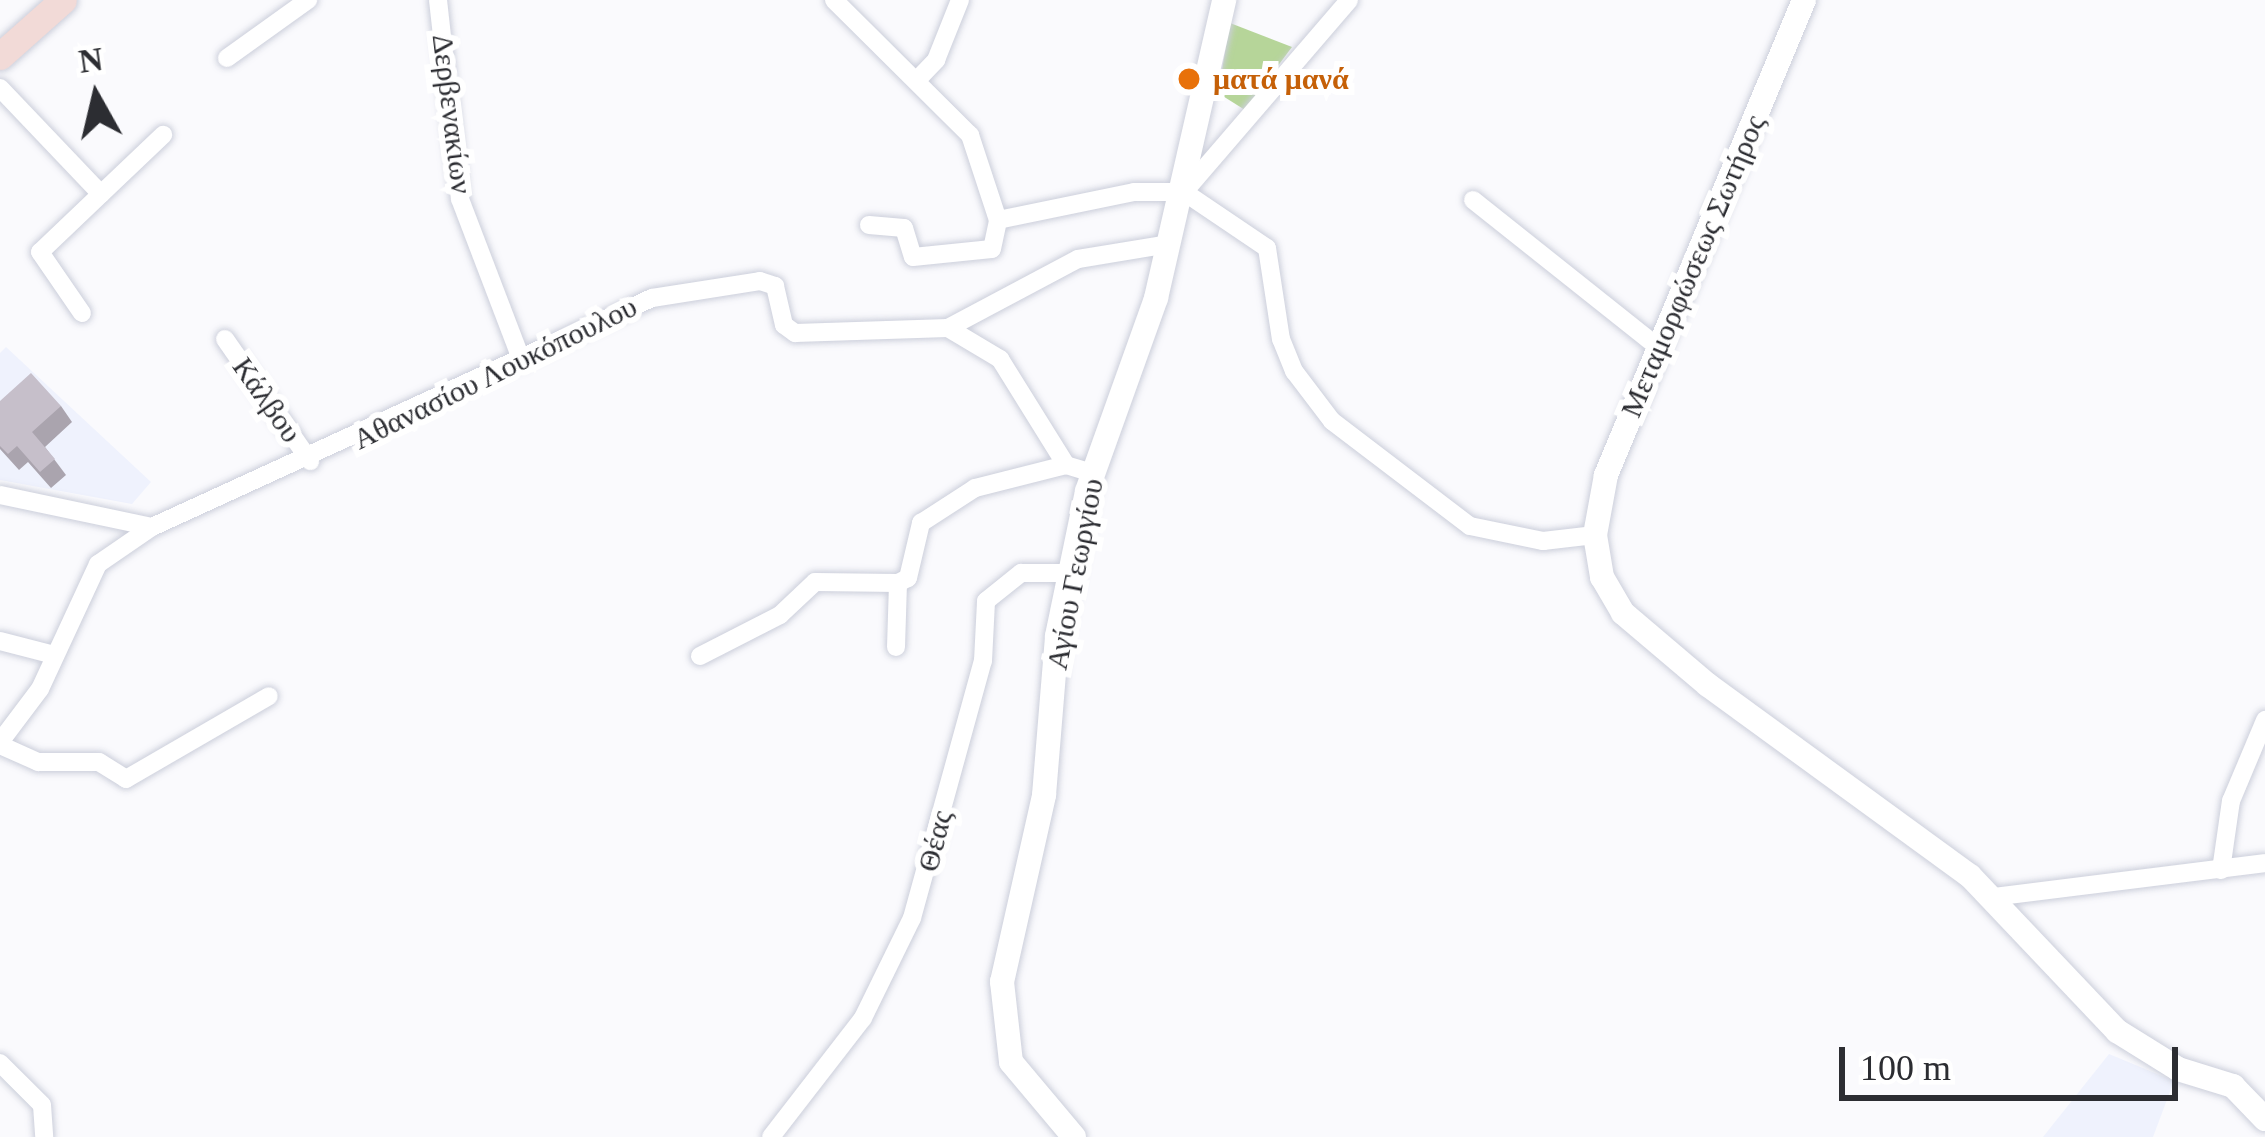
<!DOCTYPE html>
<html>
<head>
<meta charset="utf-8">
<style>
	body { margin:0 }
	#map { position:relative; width:2265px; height:1137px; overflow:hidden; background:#fafafd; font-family:"Times New Roman",serif }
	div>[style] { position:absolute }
	.built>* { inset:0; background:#eff2fd }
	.green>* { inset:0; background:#b6d599 }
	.roads { filter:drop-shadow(0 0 3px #cccfdb) drop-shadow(0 0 3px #cccfdb) }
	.minor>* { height:18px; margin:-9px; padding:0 9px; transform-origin:9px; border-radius:9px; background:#fff }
	.tertiary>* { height:24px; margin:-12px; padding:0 12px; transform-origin:12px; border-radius:12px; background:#fff }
	.secondary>* { height:27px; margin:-13.5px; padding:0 13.5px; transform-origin:13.5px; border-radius:13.5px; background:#f2dad7 }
	.wall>* { inset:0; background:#aaa4ae }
	.building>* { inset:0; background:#c6bfca }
	.dots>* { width:33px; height:33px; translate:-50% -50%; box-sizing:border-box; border:6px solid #fff; border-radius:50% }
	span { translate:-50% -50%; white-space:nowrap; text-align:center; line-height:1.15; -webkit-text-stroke:12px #fff; paint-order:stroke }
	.food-label { font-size:30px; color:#c56008; font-weight:700 }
	.left { translate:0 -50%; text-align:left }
	.street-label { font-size:30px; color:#2c2d32 }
	.north { position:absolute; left:36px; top:36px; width:120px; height:120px; -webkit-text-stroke:9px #fff; paint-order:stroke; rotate:352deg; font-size:33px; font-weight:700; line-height:48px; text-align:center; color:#2c2d32 }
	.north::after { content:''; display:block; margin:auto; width:42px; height:54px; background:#2c2d32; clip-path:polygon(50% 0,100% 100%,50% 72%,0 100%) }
	.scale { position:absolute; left:1839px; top:1047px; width:339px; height:54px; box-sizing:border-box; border:6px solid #2c2d32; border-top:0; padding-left:15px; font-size:36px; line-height:42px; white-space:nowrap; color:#2c2d32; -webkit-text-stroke:9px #fff; paint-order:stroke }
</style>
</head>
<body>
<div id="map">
	<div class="built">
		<i style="clip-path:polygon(6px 347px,151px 482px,132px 504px,0 480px,0 353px)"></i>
		<i style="clip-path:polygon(2109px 1054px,2174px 1081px,2153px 1137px,2043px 1137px)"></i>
	</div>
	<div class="green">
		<i style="clip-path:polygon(1230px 23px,1292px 47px,1245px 110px,1218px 93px)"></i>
	</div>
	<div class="roads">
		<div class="minor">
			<i style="left:438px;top:0;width:200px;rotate:83.7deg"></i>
			<i style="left:460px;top:199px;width:173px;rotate:69.1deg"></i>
			<i style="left:834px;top:0;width:192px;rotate:44.8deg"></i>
			<i style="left:970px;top:135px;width:89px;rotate:71.8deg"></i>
			<i style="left:227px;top:58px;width:100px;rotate:-35.6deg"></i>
			<i style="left:917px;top:80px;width:28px;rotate:-46deg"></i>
			<i style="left:936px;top:60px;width:65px;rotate:-68.2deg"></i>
			<i style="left:0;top:88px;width:146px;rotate:46.4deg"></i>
			<i style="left:101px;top:194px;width:84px;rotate:136.4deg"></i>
			<i style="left:40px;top:252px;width:74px;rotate:55.5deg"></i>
			<i style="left:1184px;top:192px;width:253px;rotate:-49.3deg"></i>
			<i style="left:101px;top:194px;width:86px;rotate:-43.6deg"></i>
			<i style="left:1473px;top:200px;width:236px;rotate:38.5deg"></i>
			<i style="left:869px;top:225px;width:35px;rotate:5deg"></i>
			<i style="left:904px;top:228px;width:30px;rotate:73deg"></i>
			<i style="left:913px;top:257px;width:79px;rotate:-5.8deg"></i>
			<i style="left:992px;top:249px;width:30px;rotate:-78deg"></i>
			<i style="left:998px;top:220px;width:139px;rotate:-11.6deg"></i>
			<i style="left:1134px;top:192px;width:50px"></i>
			<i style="left:1184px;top:192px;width:100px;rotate:34deg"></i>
			<i style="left:1267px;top:248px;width:92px;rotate:81.3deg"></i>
			<i style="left:1281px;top:339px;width:35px;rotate:68deg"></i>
			<i style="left:1294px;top:371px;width:63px;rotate:52.8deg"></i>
			<i style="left:1332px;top:421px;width:173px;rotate:37.3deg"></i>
			<i style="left:1470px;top:526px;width:75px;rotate:11.6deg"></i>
			<i style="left:1543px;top:541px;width:52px;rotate:-6.6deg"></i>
			<i style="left:948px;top:328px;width:147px;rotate:-28deg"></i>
			<i style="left:1078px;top:259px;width:93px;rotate:-9.3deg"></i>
			<i style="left:225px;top:339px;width:149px;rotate:55.1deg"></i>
			<i style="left:0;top:495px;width:155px;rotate:11.9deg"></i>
			<i style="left:0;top:641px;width:56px;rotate:14.5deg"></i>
			<i style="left:896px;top:647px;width:64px;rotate:-88.2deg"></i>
			<i style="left:898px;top:583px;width:11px;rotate:-27deg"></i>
			<i style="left:908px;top:578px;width:57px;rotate:-76.7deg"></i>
			<i style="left:921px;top:523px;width:64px;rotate:-32.9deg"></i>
			<i style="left:975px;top:488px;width:94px;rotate:-14.2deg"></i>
			<i style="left:700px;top:656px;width:90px;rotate:-27.1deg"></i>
			<i style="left:780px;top:615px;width:48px;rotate:-43.3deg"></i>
			<i style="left:815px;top:582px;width:83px;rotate:0.7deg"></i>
			<i style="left:0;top:742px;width:66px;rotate:-53deg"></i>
			<i style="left:40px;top:689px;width:138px;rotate:-65.1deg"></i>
			<i style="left:98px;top:564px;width:65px;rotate:-34.4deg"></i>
			<i style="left:152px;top:527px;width:550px;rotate:-24.61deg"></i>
			<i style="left:652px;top:298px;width:109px;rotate:-8.9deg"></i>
			<i style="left:760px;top:281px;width:16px;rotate:18deg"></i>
			<i style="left:775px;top:286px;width:40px;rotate:77deg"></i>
			<i style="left:784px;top:325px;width:14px;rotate:36deg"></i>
			<i style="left:795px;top:333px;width:153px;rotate:-1.9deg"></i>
			<i style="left:948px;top:328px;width:61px;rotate:30.8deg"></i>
			<i style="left:1000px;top:359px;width:125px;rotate:58.1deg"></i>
			<i style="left:1066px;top:465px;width:27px;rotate:17deg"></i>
			<i style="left:0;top:745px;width:42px;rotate:24.1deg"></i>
			<i style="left:38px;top:762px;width:61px"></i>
			<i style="left:99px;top:762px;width:32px;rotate:32deg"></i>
			<i style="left:126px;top:779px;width:165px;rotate:-30.1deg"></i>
			<i style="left:2221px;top:870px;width:70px;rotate:-81.8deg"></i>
			<i style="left:2231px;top:801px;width:88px;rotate:-67.2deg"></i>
			<i style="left:1993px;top:897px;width:274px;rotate:-7.1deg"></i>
			<i style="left:0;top:1063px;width:59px;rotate:45deg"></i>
			<i style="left:42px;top:1105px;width:32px;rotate:86deg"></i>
			<i style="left:771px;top:1137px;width:150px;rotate:-52.3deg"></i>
			<i style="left:863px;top:1018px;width:111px;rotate:-63.9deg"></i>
			<i style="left:912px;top:918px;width:267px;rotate:-74.6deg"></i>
			<i style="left:983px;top:661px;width:60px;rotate:-87.1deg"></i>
			<i style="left:986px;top:601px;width:45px;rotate:-38.7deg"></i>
			<i style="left:1021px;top:573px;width:49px"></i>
		</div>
		<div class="tertiary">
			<i style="left:1804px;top:0;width:515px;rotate:112.63deg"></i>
			<i style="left:1606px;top:475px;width:61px;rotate:100.4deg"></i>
			<i style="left:1595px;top:535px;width:43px;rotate:80.5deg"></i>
			<i style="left:1602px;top:577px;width:42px;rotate:59.7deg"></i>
			<i style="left:1623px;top:613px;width:111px;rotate:40.3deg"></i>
			<i style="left:1708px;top:685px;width:324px;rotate:36.1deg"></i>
			<i style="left:1970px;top:876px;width:214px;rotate:46.5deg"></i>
			<i style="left:2117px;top:1031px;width:72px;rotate:31.9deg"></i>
			<i style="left:2178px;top:1069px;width:58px;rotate:17.2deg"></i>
			<i style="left:2233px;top:1086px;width:46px;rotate:45.9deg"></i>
			<i style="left:1074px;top:1137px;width:98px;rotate:-130deg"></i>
			<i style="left:1011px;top:1062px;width:81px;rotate:-96.4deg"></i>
			<i style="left:1002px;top:982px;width:192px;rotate:-77.3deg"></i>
			<i style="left:1044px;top:795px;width:160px;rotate:-85.3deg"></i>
			<i style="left:1057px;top:636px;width:148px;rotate:-78.3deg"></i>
			<i style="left:1087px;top:491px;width:205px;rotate:-70.3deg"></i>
			<i style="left:1156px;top:298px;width:306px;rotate:-77.1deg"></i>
		</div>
		<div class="secondary">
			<i style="left:0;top:56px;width:84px;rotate:-41.6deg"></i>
		</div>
	</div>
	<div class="wall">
		<i style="clip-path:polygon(0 401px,61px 406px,72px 422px,45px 447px,66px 475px,51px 488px,28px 462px,19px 470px,0 449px)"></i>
	</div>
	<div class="building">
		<i style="clip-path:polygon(31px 373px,61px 406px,32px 432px,55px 459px,40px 472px,17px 446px,8px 454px,0 446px,0 401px)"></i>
	</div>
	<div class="dots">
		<i style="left:1189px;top:79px;background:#e8710a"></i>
	</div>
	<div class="food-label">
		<span class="left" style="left:1213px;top:79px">ματά μανά</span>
	</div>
	<div class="street-label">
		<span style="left:452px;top:114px;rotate:83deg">Δερβενακίων</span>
		<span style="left:1693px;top:266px;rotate:-67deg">Μεταμορφώσεως Σωτήρος</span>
		<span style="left:495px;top:373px;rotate:-26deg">Αθανασίου Λουκόπουλου</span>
		<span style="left:267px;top:400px;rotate:55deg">Κάλβου</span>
		<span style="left:1075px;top:574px;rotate:-79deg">Αγίου Γεωργίου</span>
		<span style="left:935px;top:841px;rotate:-76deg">Θέας</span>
	</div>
	<div class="north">N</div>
	<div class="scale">100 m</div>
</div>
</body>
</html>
